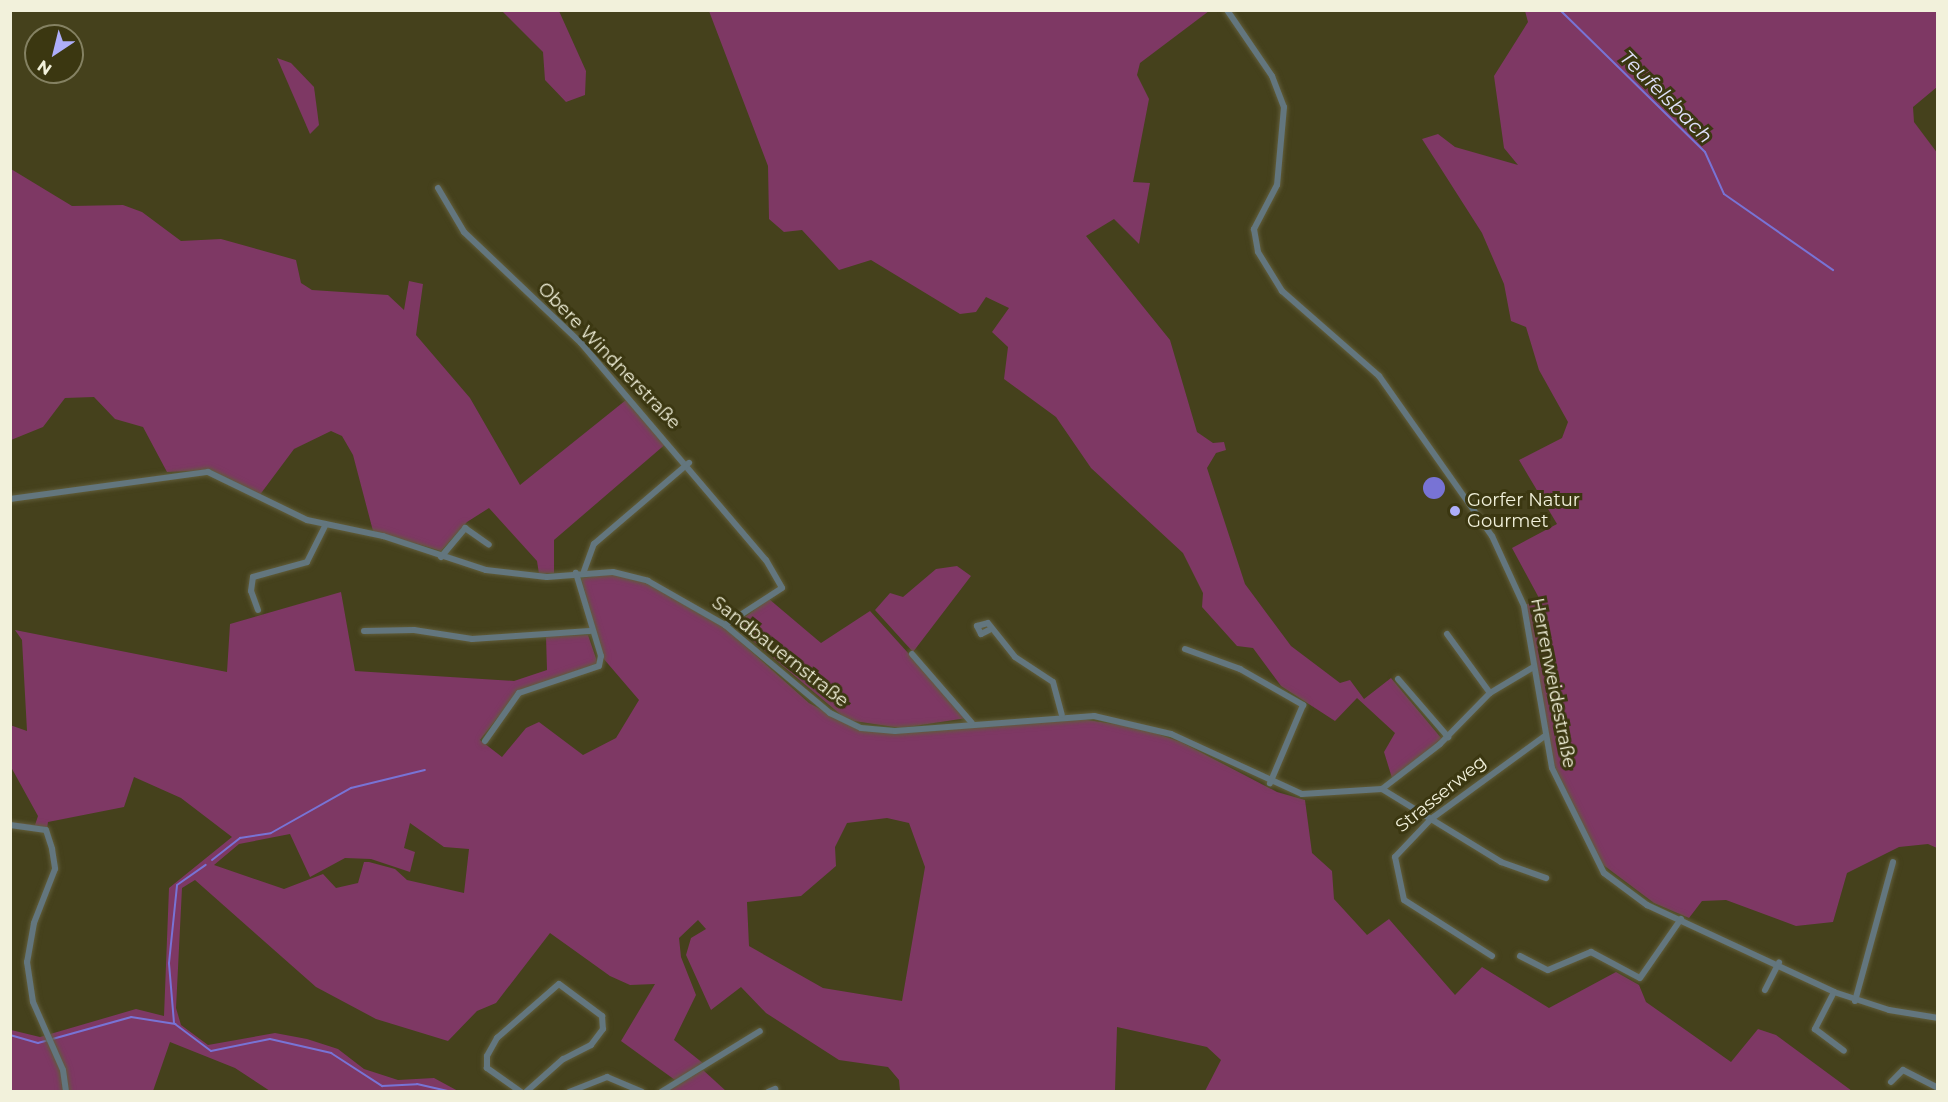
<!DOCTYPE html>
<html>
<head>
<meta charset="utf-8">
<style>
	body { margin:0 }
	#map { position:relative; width:1948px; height:1102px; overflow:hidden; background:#45411c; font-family:Montserrat,sans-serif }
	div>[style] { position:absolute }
	.green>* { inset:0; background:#7e3864 }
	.water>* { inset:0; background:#7873d5 }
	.round { border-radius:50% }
	.stream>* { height:2px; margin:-1px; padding:0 1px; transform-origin:1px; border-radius:1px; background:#7873d5 }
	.roads { filter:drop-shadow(0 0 2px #615d3b) drop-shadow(0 0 2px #615d3b) }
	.minor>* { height:6px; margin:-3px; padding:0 3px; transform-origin:3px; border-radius:3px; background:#63767e }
	.dots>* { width:16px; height:16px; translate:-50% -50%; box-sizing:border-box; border:3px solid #3b3711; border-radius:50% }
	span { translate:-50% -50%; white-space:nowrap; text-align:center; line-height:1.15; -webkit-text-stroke:6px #3b3711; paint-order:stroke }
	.street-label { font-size:18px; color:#f2f1db }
	.poi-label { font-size:18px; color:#f2f1db }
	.left { translate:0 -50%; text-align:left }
	.water-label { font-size:20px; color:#e0e1fb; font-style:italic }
	.frame { position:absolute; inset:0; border:12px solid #f2f1db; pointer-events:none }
	.north { position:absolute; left:24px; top:24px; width:60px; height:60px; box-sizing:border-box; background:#3b3711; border:2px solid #848162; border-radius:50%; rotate:215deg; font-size:16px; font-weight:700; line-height:24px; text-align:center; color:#f2f1db }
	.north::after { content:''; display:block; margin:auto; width:21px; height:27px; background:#aeaefa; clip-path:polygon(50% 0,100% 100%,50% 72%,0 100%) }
</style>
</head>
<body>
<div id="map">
	<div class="green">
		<i style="clip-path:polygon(502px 11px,559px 11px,586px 71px,585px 95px,566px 102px,545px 80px,543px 52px)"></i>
		<i style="clip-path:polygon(709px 11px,1209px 11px,1140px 63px,1137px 75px,1149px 99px,1133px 182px,1150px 183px,1139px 244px,1114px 219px,1086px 236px,1170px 340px,1197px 432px,1213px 443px,1224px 442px,1226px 450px,1216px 453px,1207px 468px,1245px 584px,1291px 646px,1340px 683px,1350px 680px,1364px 699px,1391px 678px,1442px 739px,1392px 778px,1384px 752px,1395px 733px,1357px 698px,1335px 721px,1281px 686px,1253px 648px,1237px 646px,1202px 607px,1203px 593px,1183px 553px,1091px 468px,1056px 417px,1004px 379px,1008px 347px,992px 332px,1009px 308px,986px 297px,976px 312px,960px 314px,871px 260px,839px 270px,802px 230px,784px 232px,769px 219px,768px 166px)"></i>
		<i style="clip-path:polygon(1525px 11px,1937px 11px,1937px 87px,1913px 107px,1914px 122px,1938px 154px,1937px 848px,1928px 844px,1899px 847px,1847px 873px,1833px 922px,1796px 926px,1726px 900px,1702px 901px,1689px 918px,1654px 903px,1602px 864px,1554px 765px,1526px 605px,1539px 598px,1512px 548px,1557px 524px,1519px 460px,1562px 438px,1568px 422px,1539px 370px,1526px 327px,1511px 321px,1504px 284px,1482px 233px,1422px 139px,1438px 134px,1455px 147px,1518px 165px,1504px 148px,1494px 76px,1528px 22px)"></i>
		<i style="clip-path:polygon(277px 58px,291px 63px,314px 87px,319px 125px,310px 134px)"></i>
		<i style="clip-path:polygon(11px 169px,72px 206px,123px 205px,142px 212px,181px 241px,221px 239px,296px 260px,301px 283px,312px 290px,388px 295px,404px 310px,409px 281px,423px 284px,416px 335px,470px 398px,520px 485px,626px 400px,668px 442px,554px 540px,554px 573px,539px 574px,537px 561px,489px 508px,467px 522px,441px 551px,373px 531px,353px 455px,342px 436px,331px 431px,294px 449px,259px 496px,211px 470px,167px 472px,143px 427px,115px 419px,94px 397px,65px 398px,43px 427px,11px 440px)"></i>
		<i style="clip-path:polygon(957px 566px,971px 576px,913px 652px,875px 610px,890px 593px,903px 597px,936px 569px)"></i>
		<i style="clip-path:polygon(evenodd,610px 574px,644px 582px,725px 628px,809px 703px,857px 729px,897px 733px,1081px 719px,1140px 728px,1181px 742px,1277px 792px,1305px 800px,1312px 853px,1332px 871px,1334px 899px,1367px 935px,1389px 919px,1455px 995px,1482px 967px,1549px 1008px,1616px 972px,1639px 985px,1646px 1002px,1731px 1062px,1758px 1029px,1776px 1035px,1852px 1091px,1205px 1091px,1221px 1060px,1207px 1047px,1117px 1027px,1115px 1091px,900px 1091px,899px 1080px,888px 1067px,839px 1060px,766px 1013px,741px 987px,711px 1010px,686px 955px,691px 938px,706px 929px,698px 920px,679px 938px,681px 957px,696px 995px,674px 1040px,704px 1064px,675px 1080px,621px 1041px,655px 984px,630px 985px,610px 976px,550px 933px,496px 1003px,477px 1011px,448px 1041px,376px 1019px,316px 987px,195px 880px,182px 888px,176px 1008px,181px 1025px,208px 1045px,275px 1033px,307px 1039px,338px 1049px,364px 1069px,398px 1080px,434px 1078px,458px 1091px,270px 1091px,235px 1068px,170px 1042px,153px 1091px,11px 1091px,11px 1030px,40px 1037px,136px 1009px,164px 1016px,169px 888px,232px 837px,181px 798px,134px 777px,124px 807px,48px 822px,47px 828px,11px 822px,35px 825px,38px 816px,11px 767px,10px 725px,27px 731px,22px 640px,15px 630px,227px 672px,230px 624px,341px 592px,355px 671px,514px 681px,547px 670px,546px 636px,588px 635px,598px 664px,516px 694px,480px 740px,502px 757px,526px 728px,539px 722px,583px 755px,616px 738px,639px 700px,603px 658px,581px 578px,610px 574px,887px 818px,909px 823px,925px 867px,902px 1001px,823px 988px,749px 946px,747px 902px,801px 896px,836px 866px,835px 847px,847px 823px,887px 818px,610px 574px,410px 823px,444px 847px,469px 849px,464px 893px,407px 880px,395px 869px,369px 862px,364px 862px,358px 883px,336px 888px,323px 874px,284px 889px,214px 865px,239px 844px,290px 834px,310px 877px,345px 858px,371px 859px,410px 872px,415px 852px,404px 848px,410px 823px)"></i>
		<i style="clip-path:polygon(769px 599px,821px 643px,870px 611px,967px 718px,901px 728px,847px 720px,734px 625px)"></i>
		<i style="clip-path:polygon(703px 1070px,726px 1091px,666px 1092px)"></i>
	</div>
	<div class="water">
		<i class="round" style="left:1423px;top:477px;width:22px;height:22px"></i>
	</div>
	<div class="stream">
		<i style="left:1560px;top:10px;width:203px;rotate:44.4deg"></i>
		<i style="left:1705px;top:152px;width:46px;rotate:65.7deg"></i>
		<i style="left:1724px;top:194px;width:133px;rotate:34.9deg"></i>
		<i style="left:212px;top:860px;width:36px;rotate:-38deg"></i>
		<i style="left:240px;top:838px;width:31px;rotate:-9deg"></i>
		<i style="left:271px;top:833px;width:92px;rotate:-29.4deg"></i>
		<i style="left:351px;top:788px;width:76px;rotate:-13.7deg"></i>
		<i style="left:174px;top:1023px;width:60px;rotate:-94.8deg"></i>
		<i style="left:169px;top:963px;width:78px;rotate:-84.1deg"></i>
		<i style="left:177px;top:885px;width:35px;rotate:-35deg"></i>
		<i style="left:10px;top:1035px;width:29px;rotate:16deg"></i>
		<i style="left:38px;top:1043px;width:97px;rotate:-15.6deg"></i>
		<i style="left:131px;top:1017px;width:45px;rotate:9deg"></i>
		<i style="left:175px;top:1024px;width:45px;rotate:36.9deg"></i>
		<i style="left:211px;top:1051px;width:60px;rotate:-11.5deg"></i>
		<i style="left:270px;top:1039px;width:63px;rotate:12.9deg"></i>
		<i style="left:331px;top:1053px;width:61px;rotate:32.9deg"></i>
		<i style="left:382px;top:1086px;width:35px;rotate:-3deg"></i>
		<i style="left:417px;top:1084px;width:36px;rotate:13deg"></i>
	</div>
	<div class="roads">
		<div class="minor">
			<i style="left:1227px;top:10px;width:80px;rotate:55.7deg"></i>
			<i style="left:1272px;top:76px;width:33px;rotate:69deg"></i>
			<i style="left:1284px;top:107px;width:78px;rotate:95.1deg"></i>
			<i style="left:1277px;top:185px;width:50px;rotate:117.6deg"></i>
			<i style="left:1254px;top:229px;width:23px;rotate:80deg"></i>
			<i style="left:1258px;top:252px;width:46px;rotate:58.4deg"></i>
			<i style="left:1282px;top:291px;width:129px;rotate:41.2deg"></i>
			<i style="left:1379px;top:376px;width:196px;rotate:54.8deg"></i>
			<i style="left:1492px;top:536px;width:77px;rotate:65.4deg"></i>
			<i style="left:1524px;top:606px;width:164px;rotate:80.2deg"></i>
			<i style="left:1552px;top:768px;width:117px;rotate:63.7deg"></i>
			<i style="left:1604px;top:873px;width:54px;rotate:36.7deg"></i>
			<i style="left:1647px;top:905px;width:206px;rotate:24.9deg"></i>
			<i style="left:1834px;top:992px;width:58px;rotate:18.1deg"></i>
			<i style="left:1889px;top:1010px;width:50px;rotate:9.3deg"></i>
			<i style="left:438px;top:188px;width:51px;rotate:59.4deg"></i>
			<i style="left:464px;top:232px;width:161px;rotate:43.5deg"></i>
			<i style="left:581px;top:343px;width:285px;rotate:49.6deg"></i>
			<i style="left:766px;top:560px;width:32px;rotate:60deg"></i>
			<i style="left:782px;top:588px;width:68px;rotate:147deg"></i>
			<i style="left:10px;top:499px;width:200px;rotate:-7.8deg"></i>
			<i style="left:208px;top:472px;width:110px;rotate:25.9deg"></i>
			<i style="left:307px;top:520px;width:78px;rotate:11.9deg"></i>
			<i style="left:383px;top:536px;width:108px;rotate:18.3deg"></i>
			<i style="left:486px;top:570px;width:61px;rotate:6.5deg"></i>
			<i style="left:547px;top:577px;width:66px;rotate:-4.3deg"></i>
			<i style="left:613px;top:572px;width:36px;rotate:14deg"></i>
			<i style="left:648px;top:581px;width:89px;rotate:29.7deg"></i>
			<i style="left:725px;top:625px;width:137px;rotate:40deg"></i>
			<i style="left:830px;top:713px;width:34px;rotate:26deg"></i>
			<i style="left:861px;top:728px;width:34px;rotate:5deg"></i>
			<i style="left:895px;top:731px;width:200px;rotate:-4.3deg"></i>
			<i style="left:1094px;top:716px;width:79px;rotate:13.2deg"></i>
			<i style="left:1171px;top:734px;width:144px;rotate:24.6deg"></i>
			<i style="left:1302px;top:794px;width:80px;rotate:-3.6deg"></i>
			<i style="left:1382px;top:789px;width:73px;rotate:-37.8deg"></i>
			<i style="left:1440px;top:744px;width:71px;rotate:-45.6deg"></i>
			<i style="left:1490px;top:693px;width:49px;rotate:-30.8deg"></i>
			<i style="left:441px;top:557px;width:38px;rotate:-50deg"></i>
			<i style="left:465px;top:528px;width:29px;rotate:35deg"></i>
			<i style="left:584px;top:571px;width:29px;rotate:-70deg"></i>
			<i style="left:594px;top:544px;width:125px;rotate:-40.5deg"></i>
			<i style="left:258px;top:610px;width:20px;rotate:-110deg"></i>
			<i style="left:251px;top:591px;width:14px;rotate:-82deg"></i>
			<i style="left:253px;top:577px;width:56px;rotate:-15.5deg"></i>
			<i style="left:307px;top:562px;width:40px;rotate:-63.4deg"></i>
			<i style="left:989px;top:630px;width:9px;rotate:153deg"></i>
			<i style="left:981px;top:634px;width:9px;rotate:-117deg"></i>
			<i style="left:977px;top:626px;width:11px;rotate:-15deg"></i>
			<i style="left:988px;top:623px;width:43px;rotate:51.5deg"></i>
			<i style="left:1015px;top:657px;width:45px;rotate:33.3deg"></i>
			<i style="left:1053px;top:682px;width:34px;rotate:75deg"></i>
			<i style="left:364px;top:631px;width:50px;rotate:-1.1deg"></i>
			<i style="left:414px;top:630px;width:59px;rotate:8.8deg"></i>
			<i style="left:472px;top:639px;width:118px;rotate:-3.9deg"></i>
			<i style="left:1447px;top:634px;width:73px;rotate:53.9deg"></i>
			<i style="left:1185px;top:649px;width:59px;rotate:20deg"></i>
			<i style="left:1240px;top:669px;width:73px;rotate:29.7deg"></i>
			<i style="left:1303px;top:705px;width:85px;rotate:112.9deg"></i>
			<i style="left:912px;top:654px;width:91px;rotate:49deg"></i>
			<i style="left:1398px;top:679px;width:77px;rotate:49.2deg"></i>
			<i style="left:485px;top:741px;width:59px;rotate:-54.7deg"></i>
			<i style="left:519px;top:693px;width:84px;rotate:-18.6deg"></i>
			<i style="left:599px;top:666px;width:10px;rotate:-79deg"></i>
			<i style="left:601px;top:656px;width:87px;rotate:-106.8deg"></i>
			<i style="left:1382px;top:789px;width:140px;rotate:31.5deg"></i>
			<i style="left:1501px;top:862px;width:48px;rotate:19.6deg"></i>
			<i style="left:10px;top:825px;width:36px;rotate:8deg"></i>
			<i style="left:46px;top:830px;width:20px;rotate:72deg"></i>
			<i style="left:52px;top:849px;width:20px;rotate:81deg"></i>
			<i style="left:55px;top:869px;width:58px;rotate:111.3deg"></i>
			<i style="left:34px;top:923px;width:40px;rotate:100deg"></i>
			<i style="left:27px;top:962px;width:40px;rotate:81.5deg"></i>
			<i style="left:33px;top:1002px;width:74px;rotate:66.2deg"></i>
			<i style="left:63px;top:1070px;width:22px;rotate:82deg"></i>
			<i style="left:1492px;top:956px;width:104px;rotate:-147.5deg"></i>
			<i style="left:1404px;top:900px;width:44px;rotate:-101.8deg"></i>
			<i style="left:1395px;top:857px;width:52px;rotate:-46.5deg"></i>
			<i style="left:1431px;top:819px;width:141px;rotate:-36.1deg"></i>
			<i style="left:1520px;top:956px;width:31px;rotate:27deg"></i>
			<i style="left:1548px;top:970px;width:47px;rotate:-22.7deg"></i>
			<i style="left:1591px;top:952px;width:55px;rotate:28deg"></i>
			<i style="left:1640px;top:978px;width:72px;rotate:-55.2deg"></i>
			<i style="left:1765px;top:990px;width:31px;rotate:-63deg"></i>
			<i style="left:1834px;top:992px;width:42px;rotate:117.2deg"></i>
			<i style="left:1815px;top:1029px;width:36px;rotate:37deg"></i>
			<i style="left:1855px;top:1001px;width:144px;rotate:-74.7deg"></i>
			<i style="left:1891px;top:1082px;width:17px;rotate:-45deg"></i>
			<i style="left:1903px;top:1070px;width:39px;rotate:27deg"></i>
			<i style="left:521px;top:1092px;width:42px;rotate:-144.8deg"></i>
			<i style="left:487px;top:1068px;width:12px;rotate:-90deg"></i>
			<i style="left:487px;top:1056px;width:21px;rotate:-61deg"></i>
			<i style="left:497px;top:1038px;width:82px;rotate:-41.1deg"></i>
			<i style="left:559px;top:984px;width:54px;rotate:36.7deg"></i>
			<i style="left:602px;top:1016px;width:13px;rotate:86deg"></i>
			<i style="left:603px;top:1029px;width:20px;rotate:127deg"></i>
			<i style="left:591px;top:1045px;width:31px;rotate:153deg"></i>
			<i style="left:563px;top:1059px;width:50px;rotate:138.3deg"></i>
			<i style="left:569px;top:1092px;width:41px;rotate:-21.5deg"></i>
			<i style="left:607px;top:1077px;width:38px;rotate:23deg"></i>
			<i style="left:661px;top:1092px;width:116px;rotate:-31.6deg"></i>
			<i style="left:768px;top:1092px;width:8px;rotate:-23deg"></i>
		</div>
	</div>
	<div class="dots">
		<i style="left:1455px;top:511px;background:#aeaefa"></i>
	</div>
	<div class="street-label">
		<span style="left:609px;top:356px;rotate:46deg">Obere Windnerstraße</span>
		<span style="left:780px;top:652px;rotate:38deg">Sandbauernstraße</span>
		<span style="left:1553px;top:683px;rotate:79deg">Herrenweidestraße</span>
		<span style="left:1441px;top:794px;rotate:-39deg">Strasserweg</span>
	</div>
	<div class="poi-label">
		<span class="left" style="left:1467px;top:511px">Gorfer Natur<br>Gourmet</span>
	</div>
	<div class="water-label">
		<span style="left:1666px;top:97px;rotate:45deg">Teufelsbach</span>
	</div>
	<div class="frame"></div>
	<div class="north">N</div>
</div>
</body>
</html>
